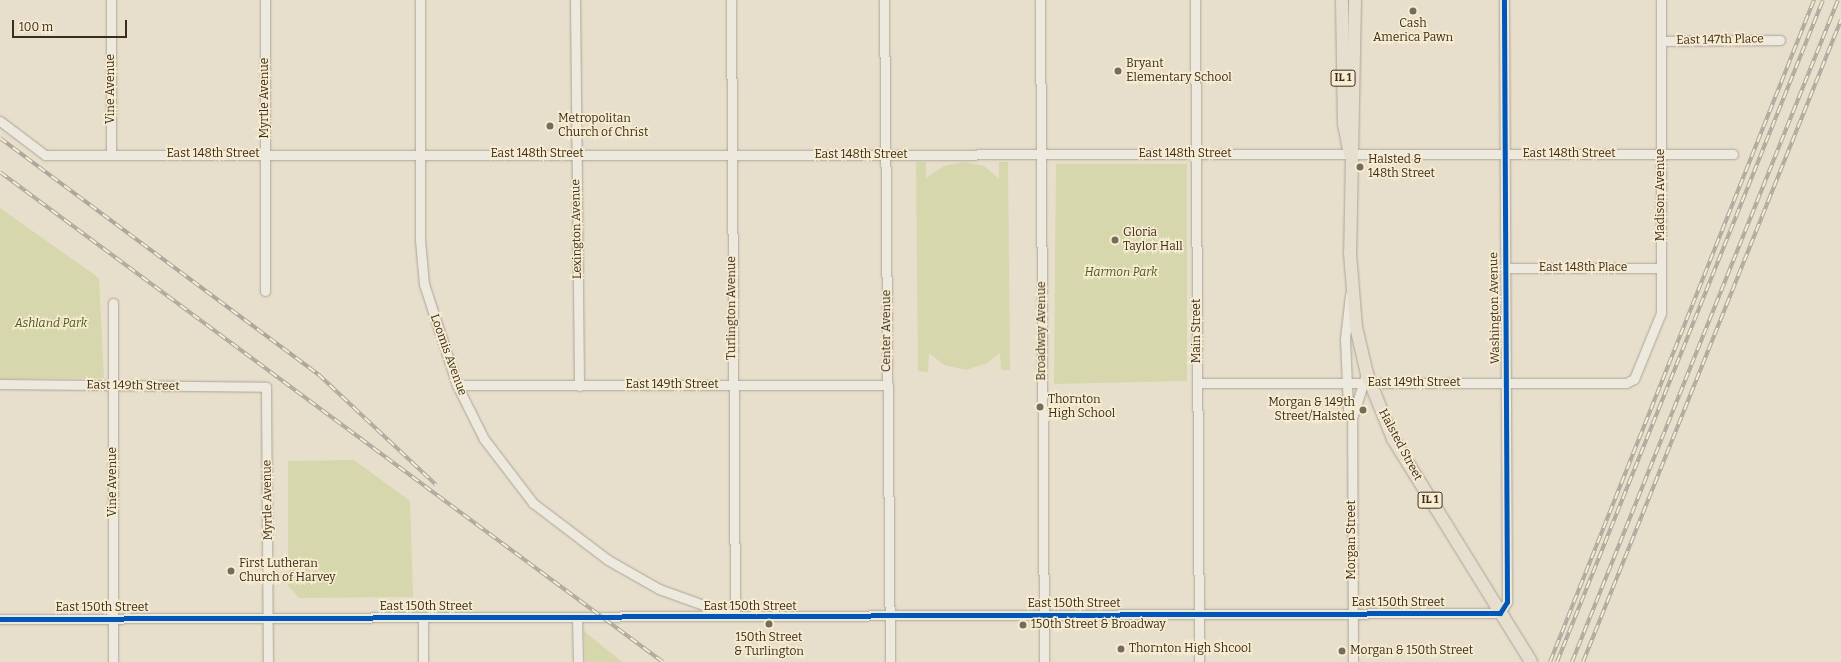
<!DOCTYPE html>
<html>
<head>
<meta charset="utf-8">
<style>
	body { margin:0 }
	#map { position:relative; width:1841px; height:662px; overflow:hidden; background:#e7dfcc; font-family:Bitter,serif }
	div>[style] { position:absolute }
	.green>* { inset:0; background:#d6d7ad }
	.roads { filter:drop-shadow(0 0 1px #aca496) drop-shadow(0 0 1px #aca496) }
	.minor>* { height:9px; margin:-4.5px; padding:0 4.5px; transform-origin:4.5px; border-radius:4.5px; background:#eee9de }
	.major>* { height:12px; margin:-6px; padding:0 6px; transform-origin:6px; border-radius:6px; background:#e6dfcf }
	.rail>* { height:4px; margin-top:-2px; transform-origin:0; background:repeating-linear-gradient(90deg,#f8edd1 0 8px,#ada89e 0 16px); box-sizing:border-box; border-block:1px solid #ada89e }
	.cycleway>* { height:5px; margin:-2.5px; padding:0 2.5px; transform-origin:2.5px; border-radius:2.5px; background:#0057b8 }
	.dots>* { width:11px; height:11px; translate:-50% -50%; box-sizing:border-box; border:2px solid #f8edd1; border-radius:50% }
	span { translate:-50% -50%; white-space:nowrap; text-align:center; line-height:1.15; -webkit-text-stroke:3px #f8edd1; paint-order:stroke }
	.shield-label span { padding:1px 3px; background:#f8edd1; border:1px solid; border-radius:3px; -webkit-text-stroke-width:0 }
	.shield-label { font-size:11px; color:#3b2c1c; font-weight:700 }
	.poi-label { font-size:12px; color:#3b2c1c }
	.left { translate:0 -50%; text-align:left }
	.right { translate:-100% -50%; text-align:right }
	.street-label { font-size:12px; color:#3b2c1c }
	.park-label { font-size:12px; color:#4b5921; font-style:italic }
	.scale { position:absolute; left:12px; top:20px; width:115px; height:18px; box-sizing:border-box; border:2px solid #3b2c1c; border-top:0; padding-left:5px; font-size:12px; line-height:14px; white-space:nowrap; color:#3b2c1c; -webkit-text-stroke:3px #f8edd1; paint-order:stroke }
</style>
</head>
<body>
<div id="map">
	<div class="green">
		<i style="clip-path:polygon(916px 162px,926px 162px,926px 178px,944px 166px,965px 162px,984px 166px,999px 179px,999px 162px,1008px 162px,1010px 370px,1001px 370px,1000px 353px,987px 363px,966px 370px,944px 365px,929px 353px,928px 372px,918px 371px)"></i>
		<i style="clip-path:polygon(1056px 164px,1187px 164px,1187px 381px,1054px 384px)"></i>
		<i style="clip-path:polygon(0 208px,99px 278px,104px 378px,0 379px)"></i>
		<i style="clip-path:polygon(354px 460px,410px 501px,413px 597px,299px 598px,288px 586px,288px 461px)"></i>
		<i style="clip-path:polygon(584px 631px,622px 662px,585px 662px)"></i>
	</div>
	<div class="roads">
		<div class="minor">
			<i style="left:111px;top:0;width:155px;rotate:90deg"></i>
			<i style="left:265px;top:0;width:291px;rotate:90deg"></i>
			<i style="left:420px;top:0;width:240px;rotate:90deg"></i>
			<i style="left:420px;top:240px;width:44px;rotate:84.8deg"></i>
			<i style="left:424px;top:284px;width:106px;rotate:71.9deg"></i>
			<i style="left:457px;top:385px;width:60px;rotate:63.4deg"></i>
			<i style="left:484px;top:439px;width:81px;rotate:52.6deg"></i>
			<i style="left:533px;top:503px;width:94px;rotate:37.2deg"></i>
			<i style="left:608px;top:560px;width:59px;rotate:29.6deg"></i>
			<i style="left:659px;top:589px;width:73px;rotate:19.9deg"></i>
			<i style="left:575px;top:0;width:386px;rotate:89.4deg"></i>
			<i style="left:731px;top:0;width:616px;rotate:89.63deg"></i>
			<i style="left:884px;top:0;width:662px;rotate:89.48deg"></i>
			<i style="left:1040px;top:0;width:662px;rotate:89.65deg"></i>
			<i style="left:1195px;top:0;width:662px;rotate:89.65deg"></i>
			<i style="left:1661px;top:41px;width:119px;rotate:-0.5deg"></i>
			<i style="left:0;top:121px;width:56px;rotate:37.1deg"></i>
			<i style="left:45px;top:155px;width:1688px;rotate:-0.03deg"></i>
			<i style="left:1505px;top:268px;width:156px"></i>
			<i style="left:1350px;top:295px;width:44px;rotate:96.5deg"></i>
			<i style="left:1345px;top:339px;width:70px;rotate:87.5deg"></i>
			<i style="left:1348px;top:409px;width:10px;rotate:66deg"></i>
			<i style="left:113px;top:303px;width:359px;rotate:90deg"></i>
			<i style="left:1198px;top:383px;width:428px"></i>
			<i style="left:1626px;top:383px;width:9px;rotate:-27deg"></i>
			<i style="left:1634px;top:379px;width:71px;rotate:-67.8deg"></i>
			<i style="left:1661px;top:313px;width:313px;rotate:-90deg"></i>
			<i style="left:0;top:384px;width:266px;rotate:0.6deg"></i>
			<i style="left:266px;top:387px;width:275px;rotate:89.6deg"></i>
			<i style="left:457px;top:385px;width:431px"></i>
			<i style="left:423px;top:617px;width:45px;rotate:90deg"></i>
			<i style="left:577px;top:617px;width:45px;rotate:88.7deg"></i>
			<i style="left:0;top:619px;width:1500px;rotate:-0.23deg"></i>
			<i style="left:1500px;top:613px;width:13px;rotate:-58deg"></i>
			<i style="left:1507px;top:602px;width:602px;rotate:-90.29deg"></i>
			<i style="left:1353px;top:662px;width:244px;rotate:-90.2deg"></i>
			<i style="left:1352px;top:418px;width:42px;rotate:-72deg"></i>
		</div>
		<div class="major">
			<i style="left:1342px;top:0;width:124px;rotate:89.1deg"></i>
			<i style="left:1344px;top:124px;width:32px;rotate:79deg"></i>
			<i style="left:1355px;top:0;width:253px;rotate:91.1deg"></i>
			<i style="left:1350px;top:253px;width:74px;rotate:85.4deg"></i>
			<i style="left:1356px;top:327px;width:48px;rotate:76.8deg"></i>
			<i style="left:1367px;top:374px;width:70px;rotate:68.2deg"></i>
			<i style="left:1393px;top:439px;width:262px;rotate:58.2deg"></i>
		</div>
	</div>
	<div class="rail">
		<i style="left:0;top:138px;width:396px;rotate:36.6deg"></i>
		<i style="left:318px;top:374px;width:162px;rotate:43.2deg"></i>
		<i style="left:0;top:172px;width:824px;rotate:36.47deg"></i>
		<i style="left:1550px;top:662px;width:713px;rotate:-68.26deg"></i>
		<i style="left:1557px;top:662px;width:713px;rotate:-68.11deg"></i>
		<i style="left:1572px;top:662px;width:713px;rotate:-68.11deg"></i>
		<i style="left:1583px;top:662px;width:692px;rotate:-68.11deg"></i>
	</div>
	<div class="cycleway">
		<i style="left:0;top:619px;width:1500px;rotate:-0.23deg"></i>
		<i style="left:1500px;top:613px;width:13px;rotate:-58deg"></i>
		<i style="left:1507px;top:602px;width:602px;rotate:-90.29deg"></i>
	</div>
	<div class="dots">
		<i style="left:1413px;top:11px;background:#776b5a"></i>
		<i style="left:1118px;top:71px;background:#776b5a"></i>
		<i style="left:550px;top:126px;background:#776b5a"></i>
		<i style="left:1360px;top:167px;background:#776b5a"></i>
		<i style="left:1115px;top:240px;background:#776b5a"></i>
		<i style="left:1040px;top:407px;background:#776b5a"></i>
		<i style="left:1363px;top:410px;background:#776b5a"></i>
		<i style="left:231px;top:571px;background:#776b5a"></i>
		<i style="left:769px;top:624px;background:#776b5a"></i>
		<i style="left:1023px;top:625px;background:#776b5a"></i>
		<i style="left:1121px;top:649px;background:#776b5a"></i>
		<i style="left:1342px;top:651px;background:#776b5a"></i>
	</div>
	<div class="shield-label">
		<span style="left:1343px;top:78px">IL 1</span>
		<span style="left:1430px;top:500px">IL 1</span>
	</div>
	<div class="poi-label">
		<span style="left:1413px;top:31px">Cash<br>America Pawn</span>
		<span class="left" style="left:1126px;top:71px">Bryant<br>Elementary School</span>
		<span class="left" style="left:558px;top:126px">Metropolitan<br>Church of Christ</span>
		<span class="left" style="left:1368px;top:167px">Halsted &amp;<br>148th Street</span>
		<span class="left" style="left:1123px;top:240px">Gloria<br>Taylor Hall</span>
		<span class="left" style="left:1048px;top:407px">Thornton<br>High School</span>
		<span class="right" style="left:1355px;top:410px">Morgan &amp; 149th<br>Street/Halsted</span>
		<span class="left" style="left:239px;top:571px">First Lutheran<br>Church of Harvey</span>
		<span class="left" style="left:1031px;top:625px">150th Street &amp; Broadway</span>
		<span style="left:769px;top:645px">150th Street<br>&amp; Turlington</span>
		<span class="left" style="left:1129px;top:649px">Thornton High Shcool</span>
		<span class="left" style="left:1350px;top:651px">Morgan &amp; 150th Street</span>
	</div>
	<div class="street-label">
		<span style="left:1720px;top:40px;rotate:-1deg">East 147th Place</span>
		<span style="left:111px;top:89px;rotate:-90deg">Vine Avenue</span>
		<span style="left:265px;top:98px;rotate:-90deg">Myrtle Avenue</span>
		<span style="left:213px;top:154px">East 148th Street</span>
		<span style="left:537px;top:154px">East 148th Street</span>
		<span style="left:1185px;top:154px">East 148th Street</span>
		<span style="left:1569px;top:154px">East 148th Street</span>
		<span style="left:861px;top:155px">East 148th Street</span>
		<span style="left:1661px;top:195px;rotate:-90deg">Madison Avenue</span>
		<span style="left:577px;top:229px;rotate:-91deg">Lexington Avenue</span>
		<span style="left:1583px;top:268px">East 148th Place</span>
		<span style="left:732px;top:308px;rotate:-90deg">Turlington Avenue</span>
		<span style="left:1495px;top:308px;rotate:-91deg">Washington Avenue</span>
		<span style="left:887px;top:331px;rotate:-90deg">Center Avenue</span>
		<span style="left:1042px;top:331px;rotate:-90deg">Broadway Avenue</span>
		<span style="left:1197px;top:331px;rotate:-90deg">Main Street</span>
		<span style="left:448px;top:355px;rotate:70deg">Loomis Avenue</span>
		<span style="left:1414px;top:383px">East 149th Street</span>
		<span style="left:672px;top:385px">East 149th Street</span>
		<span style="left:133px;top:386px;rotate:1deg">East 149th Street</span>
		<span style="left:1400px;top:445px;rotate:62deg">Halsted Street</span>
		<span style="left:113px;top:482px;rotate:-90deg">Vine Avenue</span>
		<span style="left:268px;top:500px;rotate:-91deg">Myrtle Avenue</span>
		<span style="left:1352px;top:540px;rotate:-90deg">Morgan Street</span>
		<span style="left:1398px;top:603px">East 150th Street</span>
		<span style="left:1074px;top:604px">East 150th Street</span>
		<span style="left:426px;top:607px">East 150th Street</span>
		<span style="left:750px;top:607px">East 150th Street</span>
		<span style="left:102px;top:608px">East 150th Street</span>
	</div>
	<div class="park-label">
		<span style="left:1121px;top:273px">Harmon Park</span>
		<span style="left:51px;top:324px">Ashland Park</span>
	</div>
	<div class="scale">100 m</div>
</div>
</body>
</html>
